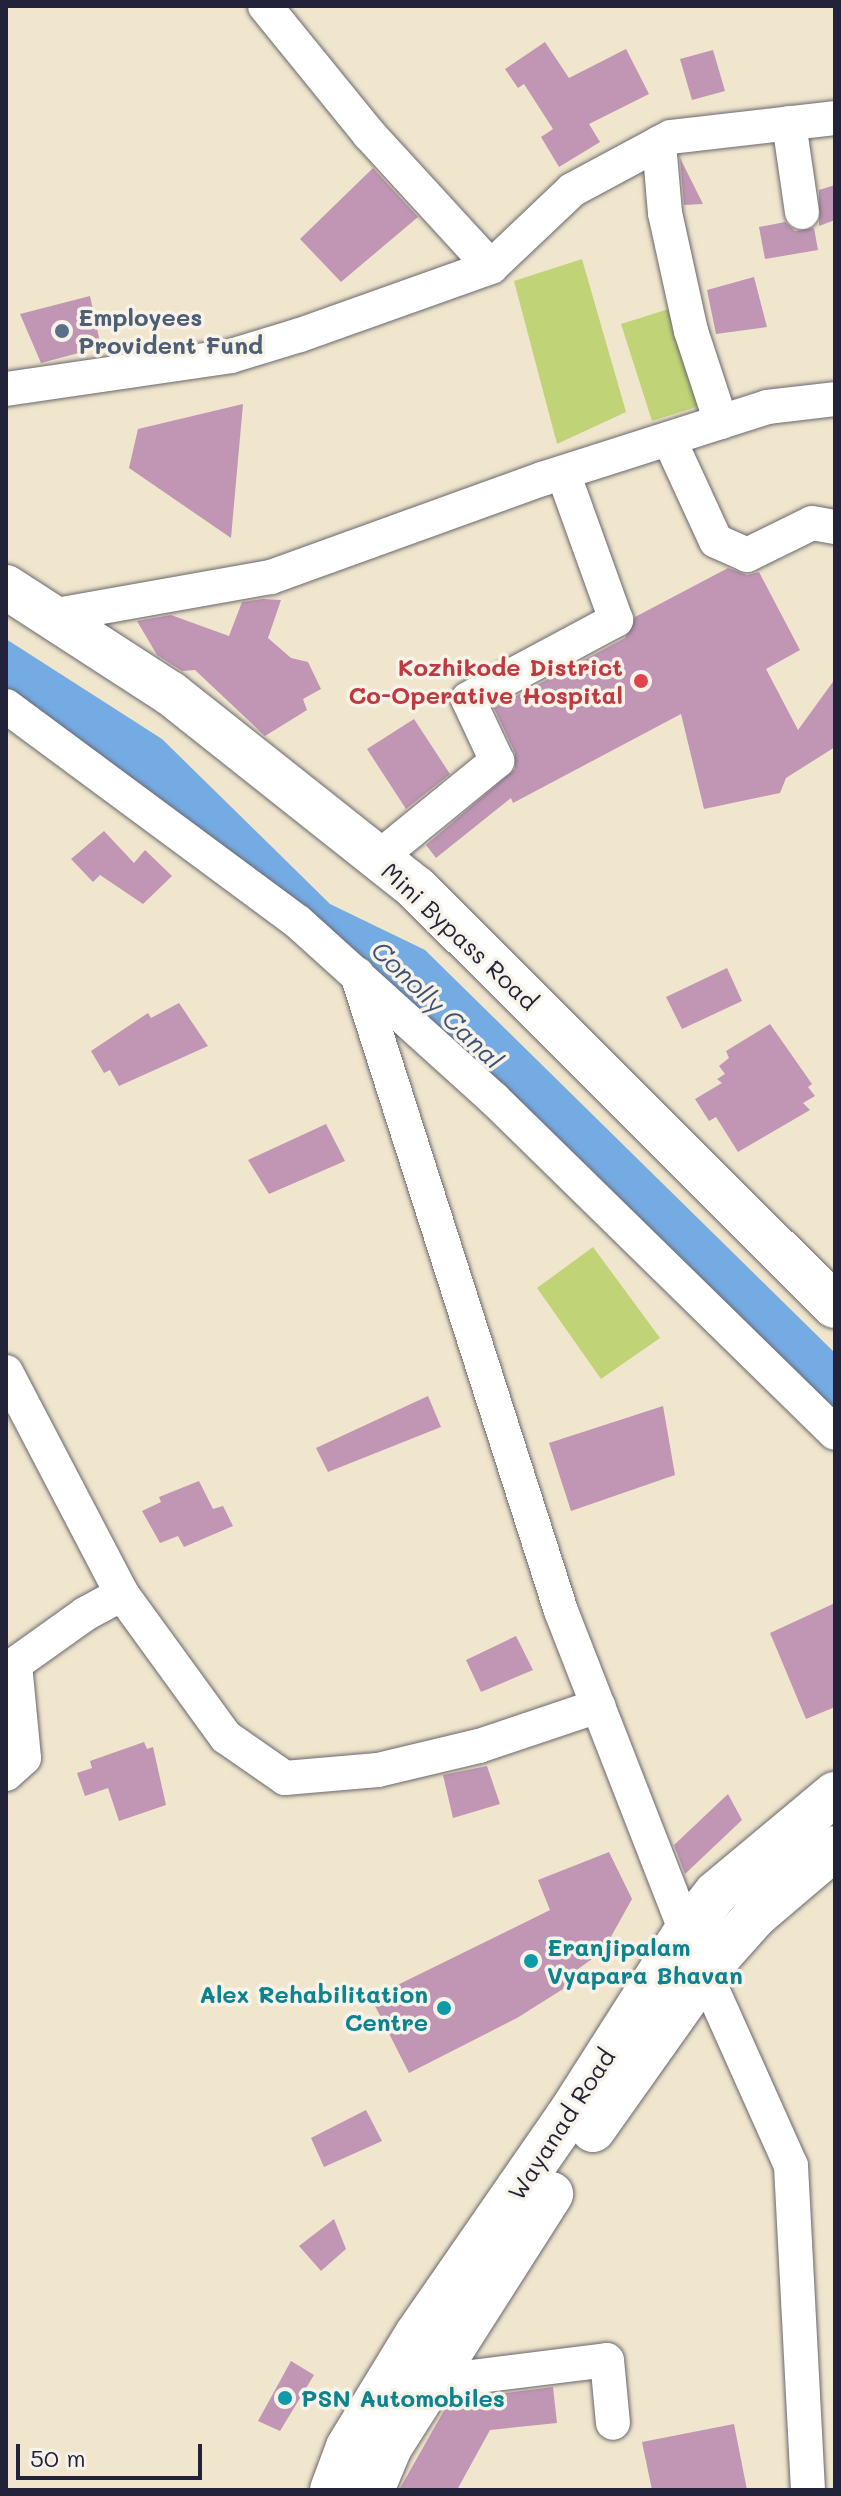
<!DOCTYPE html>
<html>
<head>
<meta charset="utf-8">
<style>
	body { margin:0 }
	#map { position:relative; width:841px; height:2496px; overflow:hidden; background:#f0e6cd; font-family:Mali,sans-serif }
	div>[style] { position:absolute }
	.green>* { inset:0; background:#c0d477 }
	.water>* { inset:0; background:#75abe3 }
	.building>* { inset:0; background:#c096b4 }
	.roads { filter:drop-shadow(0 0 2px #6a676e) drop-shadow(0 0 2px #6a676e) }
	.minor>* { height:34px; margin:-17px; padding:0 17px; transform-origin:17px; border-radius:17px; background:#fff }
	.major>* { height:44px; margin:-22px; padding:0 22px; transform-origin:22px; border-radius:22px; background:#fff }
	.dots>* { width:22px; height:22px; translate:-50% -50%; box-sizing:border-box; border:4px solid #f7f3e8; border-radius:50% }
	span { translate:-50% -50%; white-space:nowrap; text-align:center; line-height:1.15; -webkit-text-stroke:7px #f7f3e8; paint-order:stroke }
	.service-label { font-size:24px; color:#4e5e75; font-weight:700 }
	.left { translate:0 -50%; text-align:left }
	.health-label { font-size:24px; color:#be3a42; font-weight:700 }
	.right { translate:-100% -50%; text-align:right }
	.street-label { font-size:24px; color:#22223b }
	.culture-label { font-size:24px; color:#0d838f; font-weight:700 }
	.water-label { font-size:26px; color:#3f5276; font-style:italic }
	.frame { position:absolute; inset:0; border:8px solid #22223b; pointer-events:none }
	.scale { position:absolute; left:16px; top:2444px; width:186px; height:36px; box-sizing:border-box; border:4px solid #22223b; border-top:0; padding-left:10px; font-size:24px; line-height:28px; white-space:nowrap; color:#22223b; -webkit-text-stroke:6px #f7f3e8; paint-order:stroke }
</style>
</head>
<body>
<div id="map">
	<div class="green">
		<i style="clip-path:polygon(582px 259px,626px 412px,557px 444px,514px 281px)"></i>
		<i style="clip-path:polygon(678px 306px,709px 403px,652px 421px,621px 324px)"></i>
		<i style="clip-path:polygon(593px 1247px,660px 1338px,601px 1379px,537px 1288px)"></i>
	</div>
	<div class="water">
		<i style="clip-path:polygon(6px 639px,162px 739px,330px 904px,425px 950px,835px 1353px,835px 1417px,161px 801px,6px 689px)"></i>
	</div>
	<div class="building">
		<i style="clip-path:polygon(545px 42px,569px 78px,626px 49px,649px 94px,589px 124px,600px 142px,559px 167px,541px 137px,553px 129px,524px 84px,518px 88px,505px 69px)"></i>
		<i style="clip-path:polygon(713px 50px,725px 91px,692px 100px,680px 59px)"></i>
		<i style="clip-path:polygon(680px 158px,703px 204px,684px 205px)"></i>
		<i style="clip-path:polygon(373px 168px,418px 217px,341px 282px,300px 239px)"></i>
		<i style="clip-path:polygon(835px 185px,835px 220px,819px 226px,819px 190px)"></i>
		<i style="clip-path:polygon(785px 222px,795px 231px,814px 228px,818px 250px,765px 259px,759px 227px)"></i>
		<i style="clip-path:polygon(754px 277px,767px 327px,716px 334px,707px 290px)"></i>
		<i style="clip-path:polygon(90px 296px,101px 347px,41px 363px,20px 314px)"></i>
		<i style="clip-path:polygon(243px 404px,231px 538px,129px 468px,138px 429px)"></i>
		<i style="clip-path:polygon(728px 568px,747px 575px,759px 572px,800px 650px,766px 669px,798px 730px,835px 679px,835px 747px,786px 778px,780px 793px,704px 809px,681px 714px,513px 803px,511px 798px,436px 858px,426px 845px,515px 769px,515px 753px,494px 708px,625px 638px,635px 617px)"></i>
		<i style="clip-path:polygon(263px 599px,281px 600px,268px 638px,291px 658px,308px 662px,321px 689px,303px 699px,307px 710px,265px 736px,195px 670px,182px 671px,157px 655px,137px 621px,171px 615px,229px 636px,242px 602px)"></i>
		<i style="clip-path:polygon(414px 719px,450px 774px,406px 809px,367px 749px)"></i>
		<i style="clip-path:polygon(104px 831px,134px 863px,145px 850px,172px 876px,143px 904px,100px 875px,93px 882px,71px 859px)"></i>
		<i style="clip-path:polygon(727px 968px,742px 1001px,682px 1029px,666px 997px)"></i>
		<i style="clip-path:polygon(179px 1003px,208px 1046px,119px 1086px,110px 1070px,104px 1073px,91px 1051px,148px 1013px,151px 1018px)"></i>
		<i style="clip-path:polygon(770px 1024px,812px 1084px,808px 1087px,815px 1096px,803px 1103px,810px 1110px,738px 1152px,716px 1117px,709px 1121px,695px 1099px,722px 1083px,717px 1079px,725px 1074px,719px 1066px,729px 1058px,726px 1051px)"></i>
		<i style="clip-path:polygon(326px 1124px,345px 1161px,269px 1194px,248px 1160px)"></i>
		<i style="clip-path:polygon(428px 1396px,441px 1427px,328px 1472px,316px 1448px)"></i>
		<i style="clip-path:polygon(663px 1406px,675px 1475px,571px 1511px,549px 1443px)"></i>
		<i style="clip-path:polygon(199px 1481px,213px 1509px,223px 1506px,233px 1526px,184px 1547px,178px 1536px,160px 1543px,142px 1511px,161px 1502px,159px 1497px)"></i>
		<i style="clip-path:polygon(835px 1603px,835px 1707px,806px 1719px,770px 1633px)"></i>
		<i style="clip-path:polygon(516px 1636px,533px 1670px,481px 1692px,466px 1660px)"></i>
		<i style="clip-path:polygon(144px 1742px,147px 1749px,153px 1747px,166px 1805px,119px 1821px,108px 1788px,85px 1796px,77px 1773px,92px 1768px,90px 1761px)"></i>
		<i style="clip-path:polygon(487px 1766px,500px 1804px,453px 1818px,443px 1775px)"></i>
		<i style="clip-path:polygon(728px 1794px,742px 1820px,685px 1874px,674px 1845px)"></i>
		<i style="clip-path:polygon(609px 1852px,632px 1899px,603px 1951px,567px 1977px,571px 1984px,517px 2018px,409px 2073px,371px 1998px,550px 1910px,538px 1880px)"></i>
		<i style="clip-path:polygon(366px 2110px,382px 2141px,324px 2167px,311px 2138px)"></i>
		<i style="clip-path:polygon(334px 2219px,346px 2249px,321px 2271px,299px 2246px)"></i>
		<i style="clip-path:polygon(291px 2361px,314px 2375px,280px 2431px,258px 2421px)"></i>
		<i style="clip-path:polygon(553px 2387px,557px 2423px,490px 2430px,457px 2490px,399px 2490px,450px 2400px)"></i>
		<i style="clip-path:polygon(734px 2424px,747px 2490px,652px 2490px,642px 2442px)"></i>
	</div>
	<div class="roads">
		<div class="minor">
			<i style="left:265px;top:6px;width:165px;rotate:50.9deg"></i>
			<i style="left:369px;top:134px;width:180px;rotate:47.5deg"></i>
			<i style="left:789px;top:123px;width:90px;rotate:81.7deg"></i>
			<i style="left:659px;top:143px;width:70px;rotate:85.1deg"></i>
			<i style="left:665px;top:213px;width:121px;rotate:77.6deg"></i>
			<i style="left:691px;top:331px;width:96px;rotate:71.8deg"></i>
			<i style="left:6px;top:389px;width:227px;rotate:-8.3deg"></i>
			<i style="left:231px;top:356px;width:72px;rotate:-16.9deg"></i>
			<i style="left:300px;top:335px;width:203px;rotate:-19.6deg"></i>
			<i style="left:491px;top:267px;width:112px;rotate:-43.5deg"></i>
			<i style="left:572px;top:190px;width:112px;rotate:-28.2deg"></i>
			<i style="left:671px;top:137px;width:165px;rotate:-6.6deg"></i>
			<i style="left:669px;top:439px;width:112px;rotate:65.3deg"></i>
			<i style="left:716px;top:541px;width:34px;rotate:24deg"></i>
			<i style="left:747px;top:555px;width:72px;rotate:-26.2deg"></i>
			<i style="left:812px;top:523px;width:23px;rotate:10deg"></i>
			<i style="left:51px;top:616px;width:223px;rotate:-10.1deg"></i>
			<i style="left:271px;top:577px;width:288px;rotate:-19.9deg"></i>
			<i style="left:542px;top:479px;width:236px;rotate:-17.7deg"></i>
			<i style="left:767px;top:407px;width:68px;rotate:-6.7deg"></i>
			<i style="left:6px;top:706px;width:363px;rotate:36.5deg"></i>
			<i style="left:298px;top:922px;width:264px;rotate:42.1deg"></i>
			<i style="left:494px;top:1099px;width:477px;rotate:44.4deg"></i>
			<i style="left:378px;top:858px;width:154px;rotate:-39.2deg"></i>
			<i style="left:497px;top:761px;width:68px;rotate:-115.1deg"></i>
			<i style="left:468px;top:699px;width:168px;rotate:-28.1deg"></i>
			<i style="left:616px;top:620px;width:156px;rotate:-109.8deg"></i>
			<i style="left:357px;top:974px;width:669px;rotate:72.24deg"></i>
			<i style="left:561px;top:1611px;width:344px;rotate:68.7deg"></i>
			<i style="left:686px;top:1931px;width:257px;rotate:65.9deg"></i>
			<i style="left:791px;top:2166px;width:324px;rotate:87deg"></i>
			<i style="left:6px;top:1372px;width:250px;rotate:62.4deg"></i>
			<i style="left:122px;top:1594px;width:177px;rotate:54deg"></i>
			<i style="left:226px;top:1737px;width:72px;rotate:34.8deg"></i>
			<i style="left:285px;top:1778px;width:93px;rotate:-4.9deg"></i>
			<i style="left:378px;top:1770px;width:104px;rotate:-13.4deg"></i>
			<i style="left:479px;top:1746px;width:126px;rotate:-18.6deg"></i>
			<i style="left:6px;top:1774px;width:24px;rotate:-42deg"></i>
			<i style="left:24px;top:1758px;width:94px;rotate:-95.5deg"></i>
			<i style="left:15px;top:1664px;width:86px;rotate:-35.5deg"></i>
			<i style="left:85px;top:1614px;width:42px;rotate:-28.4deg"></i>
			<i style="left:431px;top:2382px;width:177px;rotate:-7.1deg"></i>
			<i style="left:607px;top:2360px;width:63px;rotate:84.6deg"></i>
		</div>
		<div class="major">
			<i style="left:6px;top:587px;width:195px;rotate:32.9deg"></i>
			<i style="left:170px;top:693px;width:314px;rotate:38.4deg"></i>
			<i style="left:416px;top:888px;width:592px;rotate:44.93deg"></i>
			<i style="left:593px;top:2130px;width:194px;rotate:-54.7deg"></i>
			<i style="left:705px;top:1972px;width:75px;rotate:-48.2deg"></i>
			<i style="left:755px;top:1916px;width:105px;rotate:-40.4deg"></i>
			<i style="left:332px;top:2490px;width:46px;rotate:-69.6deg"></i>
			<i style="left:348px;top:2447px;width:132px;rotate:-58.6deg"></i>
			<i style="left:417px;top:2334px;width:272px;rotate:-55.3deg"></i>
			<i style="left:572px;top:2110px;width:212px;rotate:-57.5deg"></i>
			<i style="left:686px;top:1931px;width:48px;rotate:-51.7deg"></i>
			<i style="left:716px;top:1893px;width:155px;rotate:-39.8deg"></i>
			<i style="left:372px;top:2490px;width:47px;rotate:-67.3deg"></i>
			<i style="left:390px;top:2447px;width:300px;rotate:-57.5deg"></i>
		</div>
	</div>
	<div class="dots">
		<i style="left:62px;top:331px;background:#5c6f8a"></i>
		<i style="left:641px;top:681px;background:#e0444e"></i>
		<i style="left:531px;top:1961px;background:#0f9aa8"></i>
		<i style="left:444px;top:2008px;background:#0f9aa8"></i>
		<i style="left:285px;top:2398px;background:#0f9aa8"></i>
	</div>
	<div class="service-label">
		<span class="left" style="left:78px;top:331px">Employees<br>Provident Fund</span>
	</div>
	<div class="health-label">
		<span class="right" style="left:623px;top:681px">Kozhikode District<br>Co-Operative Hospital</span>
	</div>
	<div class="street-label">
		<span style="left:460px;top:936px;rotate:43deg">Mini Bypass Road</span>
		<span style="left:561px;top:2124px;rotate:-57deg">Wayanad Road</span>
	</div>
	<div class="culture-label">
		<span class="left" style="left:547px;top:1961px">Eranjipalam<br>Vyapara Bhavan</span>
		<span class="right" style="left:428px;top:2008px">Alex Rehabilitation<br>Centre</span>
		<span class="left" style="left:301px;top:2398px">PSN Automobiles</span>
	</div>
	<div class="water-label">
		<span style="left:437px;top:1005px;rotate:44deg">Conolly Canal</span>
	</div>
	<div class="frame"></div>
	<div class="scale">50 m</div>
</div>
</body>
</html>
